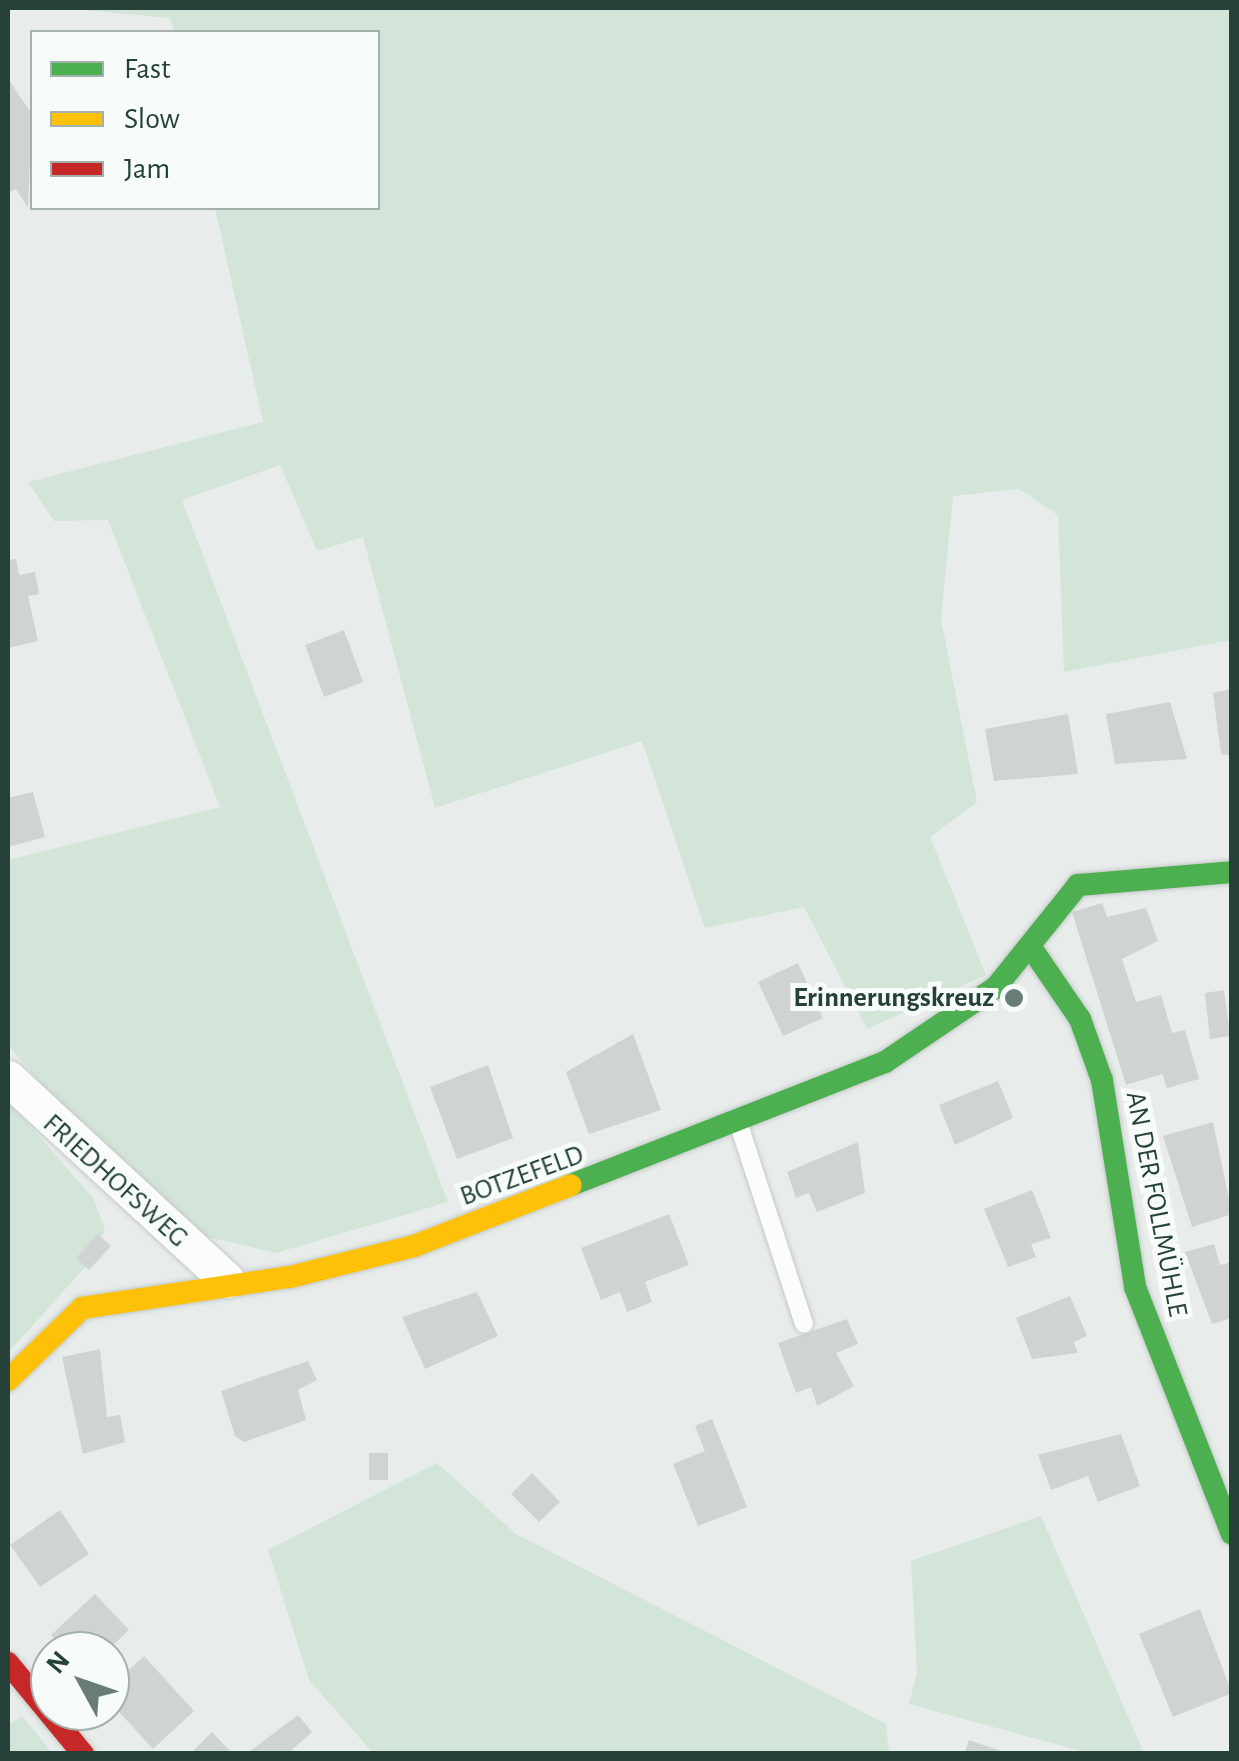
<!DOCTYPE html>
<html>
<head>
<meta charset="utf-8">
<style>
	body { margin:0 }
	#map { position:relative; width:1239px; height:1761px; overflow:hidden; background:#e8edeb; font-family:"Alegreya Sans",sans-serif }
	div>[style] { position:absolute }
	.green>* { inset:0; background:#d2e5d8 }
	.building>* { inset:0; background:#cfd4d2 }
	.roads { filter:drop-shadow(0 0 2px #c5cac8) drop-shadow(0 0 2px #c5cac8) }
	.lane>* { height:18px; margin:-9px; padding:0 9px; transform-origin:9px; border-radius:9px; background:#fcfcfc }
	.street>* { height:35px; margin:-17.5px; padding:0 17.5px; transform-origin:17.5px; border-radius:17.5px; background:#fcfcfc }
	.fast>* { height:22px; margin:-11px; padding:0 11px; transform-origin:11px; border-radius:11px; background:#4caf50 }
	.slow>* { height:22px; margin:-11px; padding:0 11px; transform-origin:11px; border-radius:11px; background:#ffc107 }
	.jam>* { height:22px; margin:-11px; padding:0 11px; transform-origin:11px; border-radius:11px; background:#c62828 }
	.dots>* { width:28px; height:28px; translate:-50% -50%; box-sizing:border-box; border:5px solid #f7fbf9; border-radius:50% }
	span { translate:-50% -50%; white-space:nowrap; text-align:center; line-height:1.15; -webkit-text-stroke:10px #f7fbf9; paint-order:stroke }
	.poi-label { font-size:28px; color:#25413a; font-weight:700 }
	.right { translate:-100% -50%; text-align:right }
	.street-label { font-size:28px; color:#25413a }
	.frame { position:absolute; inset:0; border:10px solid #25413a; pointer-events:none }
	.legend { position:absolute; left:30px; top:30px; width:350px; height:180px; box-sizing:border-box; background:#f7fbf9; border:2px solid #a3b1ad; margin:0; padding:12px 18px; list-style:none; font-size:30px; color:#25413a }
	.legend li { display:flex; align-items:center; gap:20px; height:50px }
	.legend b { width:50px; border:2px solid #a3b1ad }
	.north { position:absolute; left:30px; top:1631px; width:100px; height:100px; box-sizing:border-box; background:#f7fbf9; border:2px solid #a3b1ad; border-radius:50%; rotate:310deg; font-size:28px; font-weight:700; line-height:40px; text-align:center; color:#25413a }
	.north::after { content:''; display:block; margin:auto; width:35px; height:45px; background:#697d78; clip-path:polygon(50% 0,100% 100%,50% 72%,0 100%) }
</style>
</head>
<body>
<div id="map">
	<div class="green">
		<i style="clip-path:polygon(61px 8px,1231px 8px,1231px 640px,1064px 672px,1058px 515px,1019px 489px,953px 496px,941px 619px,977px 802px,930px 837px,986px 975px,867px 1029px,804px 907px,705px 928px,642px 741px,435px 808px,363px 537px,317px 551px,280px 465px,182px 500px,448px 1202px,276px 1253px,183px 1231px,73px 1120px,8px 1045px,8px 860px,220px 807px,108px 520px,54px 521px,28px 482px,263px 422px,215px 208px,378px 208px,378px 32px,174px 32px,170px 18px)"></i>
		<i style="clip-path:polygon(8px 1101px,94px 1199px,105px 1230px,86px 1266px,8px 1353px)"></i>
		<i style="clip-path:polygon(437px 1463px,516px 1534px,886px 1724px,889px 1753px,373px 1753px,309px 1680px,268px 1550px)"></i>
		<i style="clip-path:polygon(1041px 1516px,1144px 1753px,1089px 1753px,909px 1704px,917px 1672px,911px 1561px)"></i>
		<i style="clip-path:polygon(22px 1716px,53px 1754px,8px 1754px,8px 1725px)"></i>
	</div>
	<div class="building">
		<i style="clip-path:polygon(8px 79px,32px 114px,28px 208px,16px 189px,8px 193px)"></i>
		<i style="clip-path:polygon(16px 559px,19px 575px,35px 572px,39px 594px,28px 596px,38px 641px,8px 648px,8px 560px)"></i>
		<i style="clip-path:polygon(344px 630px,363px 682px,324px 697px,305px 645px)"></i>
		<i style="clip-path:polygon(1232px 689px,1232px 756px,1221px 754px,1213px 693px)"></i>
		<i style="clip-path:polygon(1170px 702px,1187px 759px,1115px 764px,1106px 714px)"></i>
		<i style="clip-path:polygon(1068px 714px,1078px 774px,994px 781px,985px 729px)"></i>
		<i style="clip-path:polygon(33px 792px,45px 837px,8px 847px,8px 798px)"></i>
		<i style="clip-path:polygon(1102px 903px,1107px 917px,1146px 908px,1158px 941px,1122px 959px,1136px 1002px,1161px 995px,1172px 1033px,1185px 1030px,1199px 1079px,1167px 1088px,1162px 1074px,1126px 1085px,1072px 912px)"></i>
		<i style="clip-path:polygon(798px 963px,823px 1018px,783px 1036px,758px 982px)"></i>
		<i style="clip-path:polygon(1224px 990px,1230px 1036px,1210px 1039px,1205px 993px)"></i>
		<i style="clip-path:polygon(633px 1034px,661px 1110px,589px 1134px,566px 1072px)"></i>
		<i style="clip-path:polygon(488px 1065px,513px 1138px,457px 1159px,430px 1087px)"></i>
		<i style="clip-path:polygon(998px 1081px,1013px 1118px,955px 1145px,939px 1105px)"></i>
		<i style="clip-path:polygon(1213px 1122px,1232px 1214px,1192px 1227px,1163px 1136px)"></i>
		<i style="clip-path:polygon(858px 1142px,865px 1193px,817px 1212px,809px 1193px,796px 1198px,787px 1172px)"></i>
		<i style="clip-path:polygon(1032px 1190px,1051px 1238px,1031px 1244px,1036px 1257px,1008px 1267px,984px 1209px)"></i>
		<i style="clip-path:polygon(669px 1214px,689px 1265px,645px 1282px,652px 1302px,627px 1312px,620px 1292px,601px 1300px,581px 1248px)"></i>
		<i style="clip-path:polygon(98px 1234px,111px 1246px,89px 1270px,76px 1258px)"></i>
		<i style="clip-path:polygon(1214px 1244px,1220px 1265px,1232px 1262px,1232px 1318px,1212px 1324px,1185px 1252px)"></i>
		<i style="clip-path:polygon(477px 1292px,498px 1336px,425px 1369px,402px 1317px)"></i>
		<i style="clip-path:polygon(1070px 1296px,1087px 1336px,1074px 1342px,1078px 1353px,1032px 1359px,1016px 1318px)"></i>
		<i style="clip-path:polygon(847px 1319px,858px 1344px,836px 1353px,854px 1386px,817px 1406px,811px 1387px,796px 1393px,778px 1343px)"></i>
		<i style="clip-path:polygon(100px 1349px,107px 1417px,120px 1415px,125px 1442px,83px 1454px,62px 1357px)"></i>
		<i style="clip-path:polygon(308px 1361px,317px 1380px,298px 1390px,306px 1420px,244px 1442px,235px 1436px,221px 1391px)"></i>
		<i style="clip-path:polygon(712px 1419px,747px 1507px,698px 1526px,673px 1464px,705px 1451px,695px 1426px)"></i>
		<i style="clip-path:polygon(1121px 1434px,1140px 1486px,1098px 1502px,1088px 1476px,1051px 1490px,1038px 1455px)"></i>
		<i style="clip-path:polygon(369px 1453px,388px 1453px,388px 1480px,369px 1480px)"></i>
		<i style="clip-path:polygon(532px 1473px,560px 1502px,539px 1522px,511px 1494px)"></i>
		<i style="clip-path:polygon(60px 1510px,89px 1554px,40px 1587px,10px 1545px)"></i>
		<i style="clip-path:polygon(95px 1594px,129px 1630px,107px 1651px,66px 1651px,51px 1635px)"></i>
		<i style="clip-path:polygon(1200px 1609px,1232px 1693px,1173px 1717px,1139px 1634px)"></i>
		<i style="clip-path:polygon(144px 1656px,194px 1711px,153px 1749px,110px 1702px,110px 1687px)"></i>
		<i style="clip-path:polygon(298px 1715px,312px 1732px,287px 1754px,246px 1754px)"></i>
		<i style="clip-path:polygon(212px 1732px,233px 1754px,190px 1754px)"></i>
		<i style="clip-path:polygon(969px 1740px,1007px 1753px,1007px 1754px,964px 1754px)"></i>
	</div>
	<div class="roads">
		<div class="lane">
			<i style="left:739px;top:1125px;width:209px;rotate:71.9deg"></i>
		</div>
		<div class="street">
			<i style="left:8px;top:1078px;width:298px;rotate:42.7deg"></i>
		</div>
		<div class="fast">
			<i style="left:1032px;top:949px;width:85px;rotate:55.6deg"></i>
			<i style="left:1080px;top:1019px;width:65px;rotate:70.2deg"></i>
			<i style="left:1102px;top:1080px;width:210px;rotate:80.9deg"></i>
			<i style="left:1135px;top:1287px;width:265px;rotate:68.6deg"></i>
			<i style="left:571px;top:1185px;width:337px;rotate:-21.4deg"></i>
			<i style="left:885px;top:1062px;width:134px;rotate:-34deg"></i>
			<i style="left:996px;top:987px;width:131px;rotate:-51.2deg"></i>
			<i style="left:1078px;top:885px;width:155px;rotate:-4.8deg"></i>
		</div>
		<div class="slow">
			<i style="left:8px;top:1380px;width:103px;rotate:-44.2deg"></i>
			<i style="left:82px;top:1308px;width:210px;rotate:-8.5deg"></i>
			<i style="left:290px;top:1277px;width:128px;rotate:-14deg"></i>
			<i style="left:414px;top:1246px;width:168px;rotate:-21.2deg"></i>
		</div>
		<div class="jam">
			<i style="left:8px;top:1663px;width:118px;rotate:50.5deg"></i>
		</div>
	</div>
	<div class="dots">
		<i style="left:1014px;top:998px;background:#697d78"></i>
	</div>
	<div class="poi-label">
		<span class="right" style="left:994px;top:998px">Erinnerungskreuz</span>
	</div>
	<div class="street-label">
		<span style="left:522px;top:1176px;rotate:-20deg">BOTZEFELD</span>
		<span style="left:115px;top:1181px;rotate:42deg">FRIEDHOFSWEG</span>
		<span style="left:1156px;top:1204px;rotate:79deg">AN DER FOLLMÜHLE</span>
	</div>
	<div class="frame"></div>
	<ul class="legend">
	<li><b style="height:12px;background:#4caf50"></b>Fast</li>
	<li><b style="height:12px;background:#ffc107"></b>Slow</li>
	<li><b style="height:12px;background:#c62828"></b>Jam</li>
	</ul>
	<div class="north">N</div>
</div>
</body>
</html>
